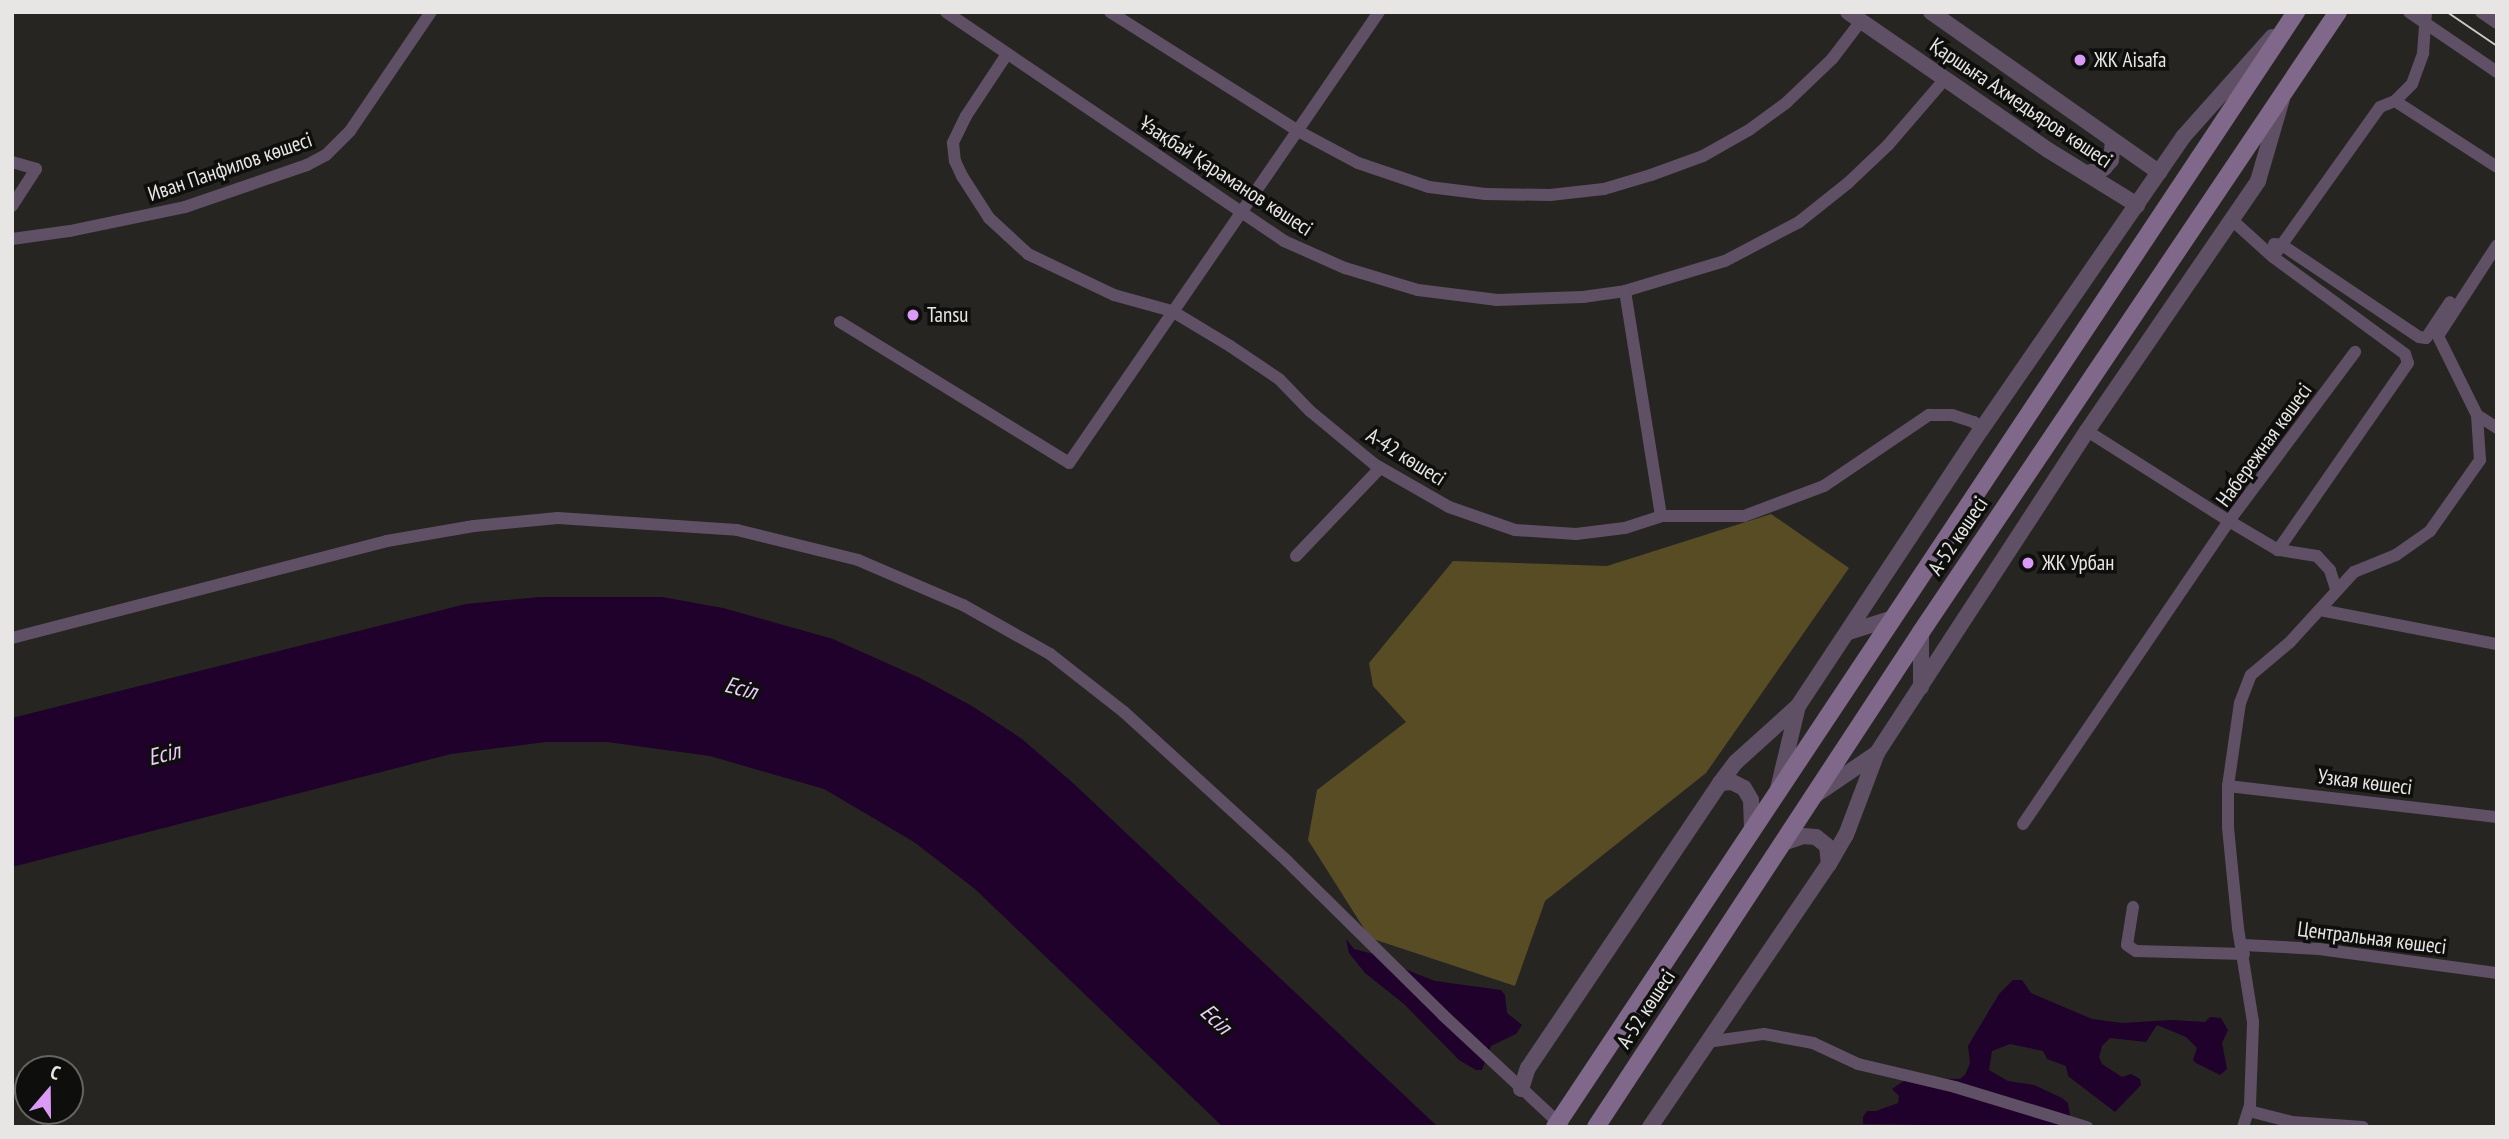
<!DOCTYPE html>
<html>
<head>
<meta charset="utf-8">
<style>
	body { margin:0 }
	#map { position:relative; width:2509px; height:1139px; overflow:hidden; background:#262522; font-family:"PT Sans Narrow",sans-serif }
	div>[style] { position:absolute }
	.green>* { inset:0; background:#584c25 }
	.water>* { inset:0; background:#20012b }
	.minor>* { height:12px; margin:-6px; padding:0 6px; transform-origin:6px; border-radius:6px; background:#5f5065 }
	.tertiary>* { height:16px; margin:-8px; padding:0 8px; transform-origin:8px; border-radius:8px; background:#5f5065 }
	.secondary>* { height:18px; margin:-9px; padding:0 9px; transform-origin:9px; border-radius:9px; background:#7f6889 }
	.tram>* { height:2px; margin:-1px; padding:0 1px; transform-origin:1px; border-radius:1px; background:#cac9c7 }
	.dots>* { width:19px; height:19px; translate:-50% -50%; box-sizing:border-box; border:4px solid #0e0e0d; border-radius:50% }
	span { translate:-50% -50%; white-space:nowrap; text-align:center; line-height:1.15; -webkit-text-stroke:7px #0e0e0d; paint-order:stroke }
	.poi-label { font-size:21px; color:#e7e6e4 }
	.left { translate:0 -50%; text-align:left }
	.street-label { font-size:21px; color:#e7e6e4 }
	.water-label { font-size:23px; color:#edcdfb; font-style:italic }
	.frame { position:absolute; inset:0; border:14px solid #e7e6e4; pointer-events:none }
	.north { position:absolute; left:14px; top:1055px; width:70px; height:70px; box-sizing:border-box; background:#0e0e0d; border:2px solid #656463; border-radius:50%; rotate:20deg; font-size:19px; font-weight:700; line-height:28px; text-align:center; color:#e7e6e4 }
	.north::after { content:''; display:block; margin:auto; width:24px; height:32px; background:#db9af6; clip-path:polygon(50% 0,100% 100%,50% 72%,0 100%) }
</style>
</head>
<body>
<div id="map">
	<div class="green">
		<i style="clip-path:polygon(1771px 514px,1849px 568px,1706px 773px,1545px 901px,1515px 986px,1370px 938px,1308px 840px,1317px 790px,1406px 722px,1373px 686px,1369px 663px,1453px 561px,1607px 566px)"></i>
	</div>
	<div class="water">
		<i style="clip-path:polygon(540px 597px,662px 597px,723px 608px,833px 639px,920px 678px,972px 706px,1022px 739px,1073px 783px,1438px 1127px,1223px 1127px,975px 889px,914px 842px,824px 789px,710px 756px,607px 742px,546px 742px,451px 754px,12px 867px,12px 718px,466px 604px)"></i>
		<i style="clip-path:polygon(1346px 939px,1354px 949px,1373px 954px,1384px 961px,1435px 981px,1501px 990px,1505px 995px,1507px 1013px,1522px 1025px,1516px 1034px,1491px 1046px,1482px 1070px,1476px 1070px,1459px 1060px,1404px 1004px,1365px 973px,1349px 953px)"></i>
		<i style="clip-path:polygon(2013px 980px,2022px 980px,2031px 993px,2092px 1019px,2122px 1023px,2171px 1020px,2205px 1022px,2210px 1017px,2221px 1018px,2228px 1030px,2222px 1043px,2227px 1069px,2220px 1075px,2196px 1063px,2193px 1060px,2197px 1048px,2186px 1037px,2157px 1025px,2146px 1042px,2110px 1038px,2102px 1046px,2099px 1057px,2102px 1064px,2122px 1077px,2131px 1074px,2140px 1079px,2141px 1085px,2115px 1112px,2068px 1076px,2066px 1066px,2047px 1059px,2043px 1051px,2010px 1044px,1992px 1051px,1989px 1070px,2008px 1081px,2034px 1085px,2062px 1098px,2068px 1103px,2072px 1127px,1863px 1124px,1863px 1117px,1867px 1111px,1876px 1111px,1898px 1103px,1899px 1096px,1892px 1089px,1908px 1078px,1960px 1079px,1965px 1075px,1970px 1063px,1968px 1046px,1999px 994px)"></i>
	</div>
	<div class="minor">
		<i style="left:946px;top:12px;width:408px;rotate:34.1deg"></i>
		<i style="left:1284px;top:241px;width:67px;rotate:23.9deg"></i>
		<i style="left:1345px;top:268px;width:76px;rotate:16.8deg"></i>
		<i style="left:1418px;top:290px;width:80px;rotate:7.2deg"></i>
		<i style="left:1497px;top:300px;width:86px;rotate:-2deg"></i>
		<i style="left:1583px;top:297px;width:42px;rotate:-8.1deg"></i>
		<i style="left:1625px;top:291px;width:104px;rotate:-16.7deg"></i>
		<i style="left:1725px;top:261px;width:84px;rotate:-27.8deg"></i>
		<i style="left:1799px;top:222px;width:63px;rotate:-38.5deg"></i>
		<i style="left:1848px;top:183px;width:55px;rotate:-43.5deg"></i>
		<i style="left:1888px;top:145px;width:87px;rotate:-49.2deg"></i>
		<i style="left:1110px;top:12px;width:222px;rotate:32.3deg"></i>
		<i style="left:1298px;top:131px;width:68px;rotate:28.1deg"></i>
		<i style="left:1358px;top:163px;width:75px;rotate:18.7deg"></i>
		<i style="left:1429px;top:187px;width:57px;rotate:7deg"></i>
		<i style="left:1486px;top:194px;width:64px;rotate:0.9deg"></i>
		<i style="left:1550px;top:195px;width:54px;rotate:-6.3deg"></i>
		<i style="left:1604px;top:189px;width:49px;rotate:-16.6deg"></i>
		<i style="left:1651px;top:175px;width:55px;rotate:-20.1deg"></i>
		<i style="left:1703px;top:156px;width:53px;rotate:-29.5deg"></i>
		<i style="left:1749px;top:130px;width:46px;rotate:-36.1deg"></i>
		<i style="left:1786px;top:103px;width:64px;rotate:-43.7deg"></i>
		<i style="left:1832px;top:59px;width:48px;rotate:-52.7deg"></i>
		<i style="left:2409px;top:12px;width:107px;rotate:34.3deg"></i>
		<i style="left:2481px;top:12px;width:19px;rotate:35deg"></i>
		<i style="left:1007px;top:54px;width:74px;rotate:123.5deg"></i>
		<i style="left:966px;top:116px;width:30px;rotate:116deg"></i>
		<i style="left:953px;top:143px;width:18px;rotate:84deg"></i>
		<i style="left:955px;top:161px;width:17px;rotate:65deg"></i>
		<i style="left:962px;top:176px;width:50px;rotate:57.3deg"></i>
		<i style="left:989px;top:218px;width:53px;rotate:42.7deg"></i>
		<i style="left:1028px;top:254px;width:95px;rotate:25.5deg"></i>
		<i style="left:1114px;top:295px;width:60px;rotate:15.4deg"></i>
		<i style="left:1172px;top:311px;width:68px;rotate:31.1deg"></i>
		<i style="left:1230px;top:346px;width:59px;rotate:34deg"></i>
		<i style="left:1279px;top:379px;width:45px;rotate:45.9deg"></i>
		<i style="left:1310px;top:411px;width:83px;rotate:39.6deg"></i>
		<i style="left:1374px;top:464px;width:86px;rotate:29.8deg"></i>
		<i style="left:1449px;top:507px;width:70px;rotate:19.2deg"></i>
		<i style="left:1515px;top:530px;width:61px;rotate:3.8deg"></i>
		<i style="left:1576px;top:534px;width:49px;rotate:-7deg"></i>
		<i style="left:1625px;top:528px;width:38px;rotate:-18deg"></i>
		<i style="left:1661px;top:516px;width:83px"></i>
		<i style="left:1744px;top:516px;width:85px;rotate:-20.6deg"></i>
		<i style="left:1824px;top:486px;width:127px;rotate:-34.1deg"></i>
		<i style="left:1929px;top:415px;width:23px"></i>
		<i style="left:1952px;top:415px;width:23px;rotate:18deg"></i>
		<i style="left:1974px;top:422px;width:11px;rotate:49deg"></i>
		<i style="left:2395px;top:101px;width:121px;rotate:32.9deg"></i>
		<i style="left:12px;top:162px;width:25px;rotate:16deg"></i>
		<i style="left:36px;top:169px;width:44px;rotate:123deg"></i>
		<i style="left:2232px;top:220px;width:55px;rotate:42.1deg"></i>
		<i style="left:2273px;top:257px;width:184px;rotate:-54.5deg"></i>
		<i style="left:2380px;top:107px;width:16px;rotate:-22deg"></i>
		<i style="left:2395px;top:101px;width:24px;rotate:-45deg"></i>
		<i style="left:2412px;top:84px;width:33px;rotate:-70deg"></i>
		<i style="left:2423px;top:53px;width:41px;rotate:-85.8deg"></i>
		<i style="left:12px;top:239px;width:59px;rotate:-7.9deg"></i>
		<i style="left:70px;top:231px;width:117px;rotate:-11.8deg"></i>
		<i style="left:185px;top:207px;width:129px;rotate:-19deg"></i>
		<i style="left:307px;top:165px;width:21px;rotate:-28deg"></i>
		<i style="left:326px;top:155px;width:34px;rotate:-45deg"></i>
		<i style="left:350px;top:131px;width:144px;rotate:-55.8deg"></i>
		<i style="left:2274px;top:244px;width:8px;rotate:7deg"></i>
		<i style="left:2282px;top:245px;width:165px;rotate:33.9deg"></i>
		<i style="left:2419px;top:337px;width:7px;rotate:8deg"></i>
		<i style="left:2426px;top:338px;width:43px;rotate:-56.3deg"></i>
		<i style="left:2273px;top:257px;width:164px;rotate:36.3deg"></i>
		<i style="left:2405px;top:354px;width:9px;rotate:72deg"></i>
		<i style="left:2408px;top:363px;width:228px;rotate:124.8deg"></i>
		<i style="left:1625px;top:291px;width:228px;rotate:80.9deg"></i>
		<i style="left:840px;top:322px;width:269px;rotate:31.6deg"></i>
		<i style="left:1069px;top:463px;width:547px;rotate:-55.5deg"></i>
		<i style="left:2477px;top:415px;width:24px;rotate:33deg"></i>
		<i style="left:1296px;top:556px;width:122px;rotate:-46.3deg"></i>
		<i style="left:2336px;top:589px;width:20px;rotate:-108deg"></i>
		<i style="left:2330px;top:570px;width:19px;rotate:-133deg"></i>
		<i style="left:2317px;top:556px;width:39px;rotate:-171deg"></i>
		<i style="left:2278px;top:550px;width:57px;rotate:-149.4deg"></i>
		<i style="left:2229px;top:521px;width:211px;rotate:-53.3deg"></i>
		<i style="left:2320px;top:610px;width:180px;rotate:10.9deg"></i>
		<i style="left:12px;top:638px;width:387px;rotate:-14.5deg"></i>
		<i style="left:387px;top:541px;width:88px;rotate:-9.8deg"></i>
		<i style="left:474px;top:526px;width:84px;rotate:-5.4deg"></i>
		<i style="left:558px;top:518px;width:179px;rotate:3.8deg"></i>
		<i style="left:737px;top:530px;width:125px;rotate:13.9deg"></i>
		<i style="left:858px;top:560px;width:114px;rotate:23.2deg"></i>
		<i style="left:963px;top:605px;width:100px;rotate:29.4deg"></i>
		<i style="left:1050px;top:654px;width:94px;rotate:38.1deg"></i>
		<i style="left:1124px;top:712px;width:221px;rotate:42.4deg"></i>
		<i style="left:1287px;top:861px;width:219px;rotate:44.6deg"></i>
		<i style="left:1443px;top:1015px;width:164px;rotate:43deg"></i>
		<i style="left:2228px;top:786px;width:271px;rotate:6.6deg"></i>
		<i style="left:2023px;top:824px;width:366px;rotate:-55.8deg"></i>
		<i style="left:2229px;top:521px;width:168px;rotate:-147.6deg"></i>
		<i style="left:2133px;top:907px;width:38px;rotate:99deg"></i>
		<i style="left:2127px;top:945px;width:11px;rotate:34deg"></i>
		<i style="left:2136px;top:951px;width:108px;rotate:1.6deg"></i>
		<i style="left:2243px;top:945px;width:76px;rotate:3deg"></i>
		<i style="left:2319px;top:949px;width:180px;rotate:7.7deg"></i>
		<i style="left:1707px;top:1042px;width:58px;rotate:-8deg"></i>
		<i style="left:1764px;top:1034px;width:50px;rotate:10.4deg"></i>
		<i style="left:1813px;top:1043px;width:50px;rotate:25deg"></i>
		<i style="left:1858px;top:1064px;width:100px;rotate:13.3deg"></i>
		<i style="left:1955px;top:1087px;width:138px;rotate:16.9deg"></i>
		<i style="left:2249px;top:1111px;width:44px;rotate:14.3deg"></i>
		<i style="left:2292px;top:1122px;width:71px;rotate:4deg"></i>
		<i style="left:2243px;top:1127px;width:23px;rotate:-72deg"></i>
		<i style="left:2250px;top:1105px;width:83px;rotate:-87.9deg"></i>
		<i style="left:2253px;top:1022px;width:95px;rotate:-99.1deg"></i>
		<i style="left:2238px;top:928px;width:101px;rotate:-95.7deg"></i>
		<i style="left:2228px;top:827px;width:41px;rotate:-90deg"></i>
		<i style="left:2228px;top:786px;width:84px;rotate:-81.8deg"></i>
		<i style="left:2240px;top:703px;width:30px;rotate:-69deg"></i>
		<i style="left:2251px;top:675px;width:51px;rotate:-40.2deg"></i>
		<i style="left:2290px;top:642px;width:95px;rotate:-47.6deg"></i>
		<i style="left:2354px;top:572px;width:45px;rotate:-22deg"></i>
		<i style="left:2396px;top:555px;width:42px;rotate:-35.2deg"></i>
		<i style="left:2430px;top:531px;width:87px;rotate:-54.8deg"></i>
		<i style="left:2480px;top:460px;width:45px;rotate:-93.8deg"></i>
		<i style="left:2477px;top:415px;width:88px;rotate:-116.3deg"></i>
		<i style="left:2438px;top:336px;width:108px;rotate:-57deg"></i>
	</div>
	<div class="tertiary">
		<i style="left:1848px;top:12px;width:243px;rotate:34.6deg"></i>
		<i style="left:2048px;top:150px;width:105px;rotate:31.7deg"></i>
		<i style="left:1931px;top:12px;width:279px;rotate:35.1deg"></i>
		<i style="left:2088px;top:173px;width:17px;rotate:-17deg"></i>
		<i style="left:2104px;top:168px;width:11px;rotate:-49deg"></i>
		<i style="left:2111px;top:160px;width:18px;rotate:-84deg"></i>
		<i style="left:1849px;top:632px;width:46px;rotate:-17.7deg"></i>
		<i style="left:1921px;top:632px;width:55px;rotate:90deg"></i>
		<i style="left:1720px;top:783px;width:12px;rotate:-5deg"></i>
		<i style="left:1732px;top:782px;width:13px;rotate:27deg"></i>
		<i style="left:1744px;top:788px;width:14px;rotate:60deg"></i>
		<i style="left:1751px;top:800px;width:29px;rotate:88deg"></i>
		<i style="left:1778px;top:789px;width:85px;rotate:-76.5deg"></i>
		<i style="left:1817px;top:794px;width:73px;rotate:-34.3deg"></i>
		<i style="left:1783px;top:843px;width:21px;rotate:-19deg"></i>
		<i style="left:1803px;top:836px;width:13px;rotate:4deg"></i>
		<i style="left:1816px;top:837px;width:14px;rotate:39deg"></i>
		<i style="left:1827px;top:846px;width:18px;rotate:84deg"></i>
		<i style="left:1521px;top:1089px;width:22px;rotate:-72deg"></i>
		<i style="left:1528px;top:1068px;width:344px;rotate:-56deg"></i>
		<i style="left:1720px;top:783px;width:26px;rotate:-53deg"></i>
		<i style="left:1736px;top:762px;width:84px;rotate:-42.1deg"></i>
		<i style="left:1798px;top:706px;width:331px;rotate:-56.5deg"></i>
		<i style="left:1981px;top:430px;width:356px;rotate:-55.4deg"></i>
		<i style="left:2183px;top:137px;width:134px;rotate:-48.3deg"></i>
		<i style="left:1650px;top:1127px;width:318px;rotate:-55.8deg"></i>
		<i style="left:1829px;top:864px;width:34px;rotate:-60deg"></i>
		<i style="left:1846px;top:835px;width:88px;rotate:-69.3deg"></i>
		<i style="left:1877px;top:753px;width:384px;rotate:-56.9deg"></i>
		<i style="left:2087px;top:431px;width:303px;rotate:-55.6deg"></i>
		<i style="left:2258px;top:181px;width:85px;rotate:-73.7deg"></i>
	</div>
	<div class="secondary">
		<i style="left:1555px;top:1127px;width:1339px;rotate:-56.39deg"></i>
		<i style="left:1596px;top:1127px;width:592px;rotate:-56.71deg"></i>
		<i style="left:1921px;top:632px;width:747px;rotate:-56.08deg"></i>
	</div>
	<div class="tram">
		<i style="left:2447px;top:12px;width:60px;rotate:34.2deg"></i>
	</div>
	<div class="dots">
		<i style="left:2080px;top:60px;background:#db9af6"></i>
		<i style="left:913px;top:315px;background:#db9af6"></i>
		<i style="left:2028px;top:563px;background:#db9af6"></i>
	</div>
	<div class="poi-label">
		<span class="left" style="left:2094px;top:60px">ЖК Aisafa</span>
		<span class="left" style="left:927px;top:315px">Tansu</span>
		<span class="left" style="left:2042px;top:563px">ЖК Урбан</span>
	</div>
	<div class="street-label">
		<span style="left:2021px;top:103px;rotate:34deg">Қаршыға Ахмедьяров көшесі</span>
		<span style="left:230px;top:167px;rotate:-19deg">Иван Панфилов көшесі</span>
		<span style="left:1226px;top:176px;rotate:33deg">Ұзақбай Қараманов көшесі</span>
		<span style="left:2264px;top:445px;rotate:-54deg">Набережная көшесі</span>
		<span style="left:1406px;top:457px;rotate:32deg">А-42 көшесі</span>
		<span style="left:1958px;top:536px;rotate:-56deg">А-52 көшесі</span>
		<span style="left:2365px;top:782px;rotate:7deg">Узкая көшесі</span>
		<span style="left:2372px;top:938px;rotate:7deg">Центральная көшесі</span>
		<span style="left:1646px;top:1009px;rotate:-57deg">А-52 көшесі</span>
	</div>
	<div class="water-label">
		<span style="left:741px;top:688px;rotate:15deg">Есіл</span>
		<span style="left:164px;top:754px;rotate:-14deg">Есіл</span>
		<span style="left:1216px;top:1019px;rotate:43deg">Есіл</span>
	</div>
	<div class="frame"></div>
	<div class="north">С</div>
</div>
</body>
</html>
